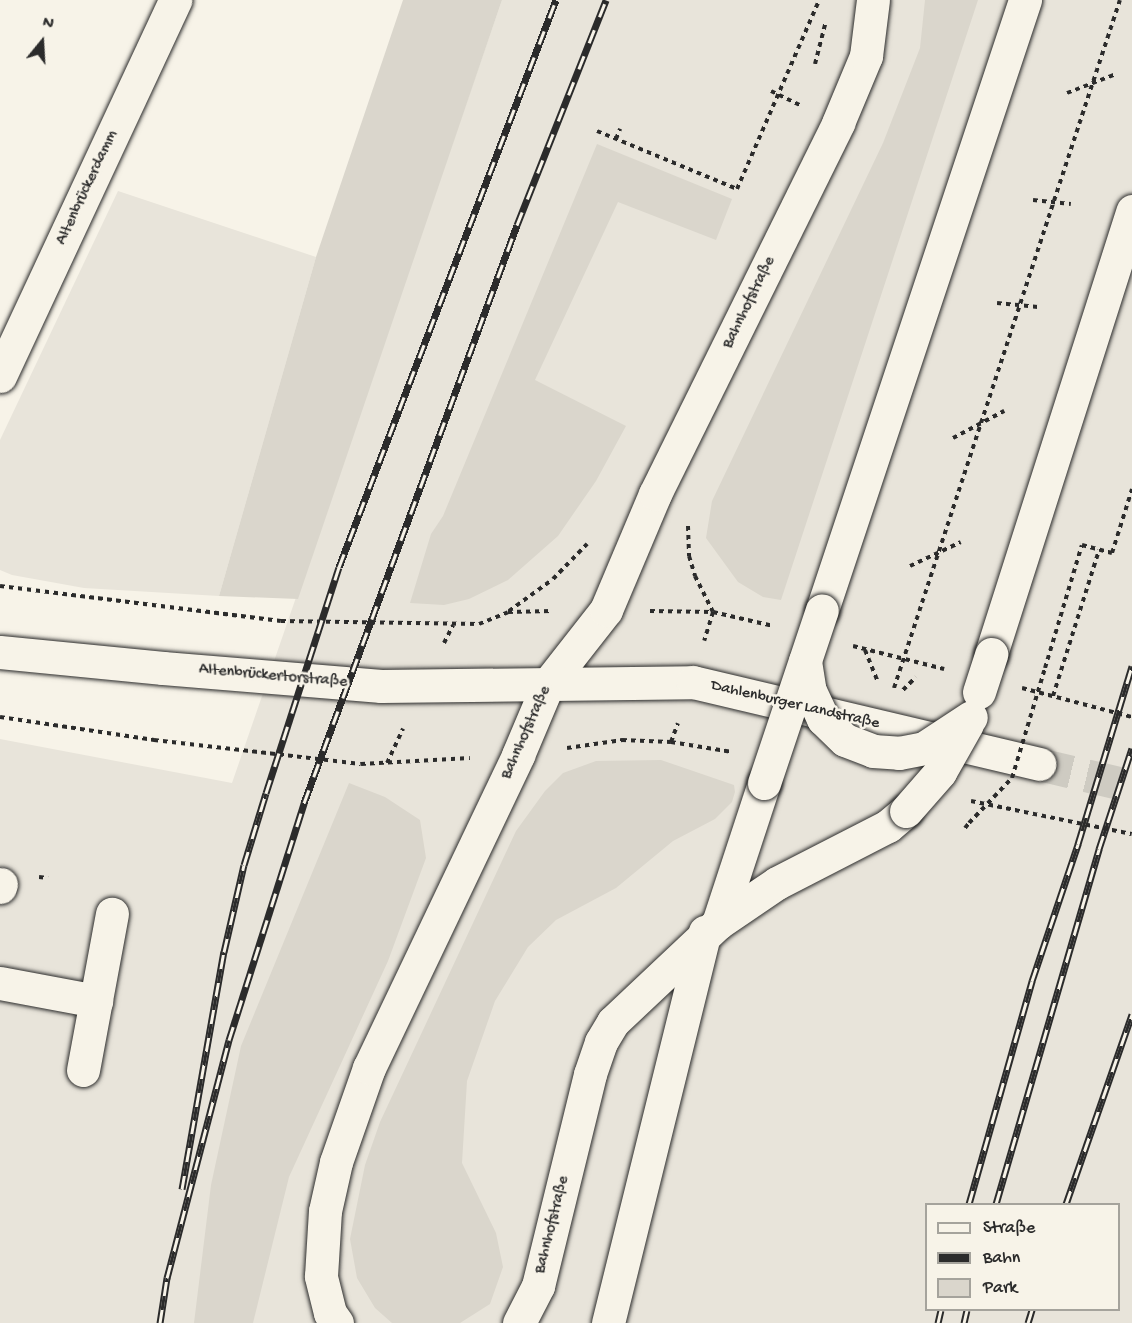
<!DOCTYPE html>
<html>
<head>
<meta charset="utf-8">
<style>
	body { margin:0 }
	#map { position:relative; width:1132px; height:1323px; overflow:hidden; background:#f7f3e8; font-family:"Gochi Hand",sans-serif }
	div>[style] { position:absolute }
	.built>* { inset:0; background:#e8e4da }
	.green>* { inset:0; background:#dad6cc }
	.major-tunnel>* { height:33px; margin-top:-16.5px; transform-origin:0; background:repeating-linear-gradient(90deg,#cecbc2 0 33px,transparent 0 49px) }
	.path>* { height:4px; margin-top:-2px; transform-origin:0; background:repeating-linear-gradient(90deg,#2b2b2b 0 4.5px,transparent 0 9px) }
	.roads { filter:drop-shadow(0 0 2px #2b2b2b) drop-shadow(0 0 2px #2b2b2b) }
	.minor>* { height:33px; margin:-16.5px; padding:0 16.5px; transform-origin:16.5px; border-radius:16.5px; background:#f7f3e8 }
	.major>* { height:33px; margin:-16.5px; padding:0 16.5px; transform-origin:16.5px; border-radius:16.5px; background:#f7f3e8 }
	.rail>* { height:7px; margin-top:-3.5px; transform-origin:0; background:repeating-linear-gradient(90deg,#f7f3e8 0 14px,#2b2b2b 0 28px); box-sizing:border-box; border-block:2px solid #2b2b2b }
	.path-bridge>* { height:4px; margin-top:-2px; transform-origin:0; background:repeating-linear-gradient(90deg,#2b2b2b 0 4.5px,transparent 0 9px) }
	.bridges { filter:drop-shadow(0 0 2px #2b2b2b) drop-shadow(0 0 2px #2b2b2b) }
	.minor-bridge>* { height:33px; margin:-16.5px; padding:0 16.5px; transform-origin:16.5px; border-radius:16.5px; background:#f7f3e8 }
	span { translate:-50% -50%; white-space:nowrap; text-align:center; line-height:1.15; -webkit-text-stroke:5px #f7f3e8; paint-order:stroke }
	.street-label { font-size:16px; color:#2b2b2b }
	.legend { position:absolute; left:925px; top:1203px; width:195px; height:108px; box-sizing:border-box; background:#f7f3e8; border:2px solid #a5a39c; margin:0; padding:8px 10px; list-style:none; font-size:18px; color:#2b2b2b }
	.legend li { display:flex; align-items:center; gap:12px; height:30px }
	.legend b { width:30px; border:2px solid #a5a39c }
	.north { position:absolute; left:12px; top:12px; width:60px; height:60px; -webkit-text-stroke:4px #f7f3e8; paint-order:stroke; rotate:18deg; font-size:16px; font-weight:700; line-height:24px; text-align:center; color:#2b2b2b }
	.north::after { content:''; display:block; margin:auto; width:21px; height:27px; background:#2b2b2b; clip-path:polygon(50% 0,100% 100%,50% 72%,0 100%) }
</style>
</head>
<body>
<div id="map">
	<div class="built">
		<i style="clip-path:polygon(evenodd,502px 0,1132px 0,1132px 1323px,0 1323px,0 739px,232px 783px,502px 0,926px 1204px,1118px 1204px,1118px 1310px,926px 1310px,926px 1204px)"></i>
		<i style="clip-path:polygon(118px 191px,316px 257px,219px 596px,84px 588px,12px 575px,0 570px,0 440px)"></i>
	</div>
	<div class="green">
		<i style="clip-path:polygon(403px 0,502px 0,298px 599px,219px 596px,316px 257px)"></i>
		<i style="clip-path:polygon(925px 0,978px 0,781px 600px,763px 597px,738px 582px,706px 538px,712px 501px,883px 143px,920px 48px)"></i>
		<i style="clip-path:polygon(597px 144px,732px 199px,716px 240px,618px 202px,535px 380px,626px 426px,596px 481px,558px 536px,508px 580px,469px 599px,444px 605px,410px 603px,431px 534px,443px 516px)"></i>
		<i style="clip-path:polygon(661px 760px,734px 785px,735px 792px,732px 802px,715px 819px,673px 841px,616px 888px,556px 920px,528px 947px,495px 1001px,467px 1081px,462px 1163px,496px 1233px,503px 1267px,490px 1304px,460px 1323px,392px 1323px,375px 1308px,357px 1278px,350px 1239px,365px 1165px,380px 1122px,516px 831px,545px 791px,563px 773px,596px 761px)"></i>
		<i style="clip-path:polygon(349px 783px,385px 797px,420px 820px,426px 858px,388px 961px,289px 1177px,253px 1323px,194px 1323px,211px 1185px,241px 1046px)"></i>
	</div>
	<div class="major-tunnel">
		<i style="left:1039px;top:764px;width:96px;rotate:13.3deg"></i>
	</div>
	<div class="path">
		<i style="left:815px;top:64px;width:44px;rotate:-75.7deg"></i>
		<i style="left:771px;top:91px;width:32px;rotate:26deg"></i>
		<i style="left:1067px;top:93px;width:53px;rotate:-21.2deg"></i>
		<i style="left:597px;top:131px;width:152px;rotate:22.5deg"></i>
		<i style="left:737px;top:189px;width:206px;rotate:-66.5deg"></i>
		<i style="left:616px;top:139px;width:11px;rotate:-68deg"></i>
		<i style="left:1033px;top:200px;width:38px;rotate:6deg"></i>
		<i style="left:997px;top:303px;width:41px;rotate:5.6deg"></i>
		<i style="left:953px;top:438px;width:58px;rotate:-27.9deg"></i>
		<i style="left:688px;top:526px;width:30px;rotate:88deg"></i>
		<i style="left:689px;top:556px;width:21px;rotate:73deg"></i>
		<i style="left:695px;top:576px;width:40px;rotate:63.4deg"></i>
		<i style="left:713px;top:612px;width:30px;rotate:107deg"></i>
		<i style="left:910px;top:566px;width:56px;rotate:-25.2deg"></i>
		<i style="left:0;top:586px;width:283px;rotate:7.1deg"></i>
		<i style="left:281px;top:621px;width:198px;rotate:0.9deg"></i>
		<i style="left:479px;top:624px;width:31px;rotate:-22deg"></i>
		<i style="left:508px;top:612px;width:44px;rotate:-1.3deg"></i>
		<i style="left:509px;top:611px;width:54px;rotate:-36deg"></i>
		<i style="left:553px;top:579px;width:49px;rotate:-45.8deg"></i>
		<i style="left:650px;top:611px;width:63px;rotate:0.9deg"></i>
		<i style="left:713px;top:612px;width:62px;rotate:13.1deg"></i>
		<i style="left:444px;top:643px;width:20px;rotate:-63deg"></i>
		<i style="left:853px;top:646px;width:94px;rotate:14.2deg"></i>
		<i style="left:865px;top:650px;width:35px;rotate:68deg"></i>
		<i style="left:1045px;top:668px;width:128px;rotate:-73.3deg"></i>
		<i style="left:1082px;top:545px;width:31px;rotate:15deg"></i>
		<i style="left:1112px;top:553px;width:67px;rotate:-72.6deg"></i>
		<i style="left:894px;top:688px;width:724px;rotate:-71.82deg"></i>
		<i style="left:1022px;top:688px;width:114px;rotate:14.8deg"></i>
		<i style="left:903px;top:690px;width:18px;rotate:-45deg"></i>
		<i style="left:1053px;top:696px;width:153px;rotate:-72.5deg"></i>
		<i style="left:0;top:717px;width:156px;rotate:8.5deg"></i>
		<i style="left:154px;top:740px;width:208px;rotate:6.6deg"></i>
		<i style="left:361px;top:764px;width:109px;rotate:-3.2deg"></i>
		<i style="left:671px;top:742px;width:20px;rotate:-70deg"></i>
		<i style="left:567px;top:748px;width:56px;rotate:-8.3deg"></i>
		<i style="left:622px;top:740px;width:49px;rotate:2.3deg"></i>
		<i style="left:671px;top:742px;width:62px;rotate:9.3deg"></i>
		<i style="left:387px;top:763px;width:38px;rotate:-65deg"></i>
		<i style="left:971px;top:801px;width:164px;rotate:11.6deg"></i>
		<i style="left:965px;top:828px;width:6px;rotate:-51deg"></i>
		<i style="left:39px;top:877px;width:9px;rotate:6deg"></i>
	</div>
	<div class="roads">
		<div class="minor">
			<i style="left:0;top:376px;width:415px;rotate:-65deg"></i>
			<i style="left:822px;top:610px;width:643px;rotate:-71.59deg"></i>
			<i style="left:991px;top:654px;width:465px;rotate:-72.3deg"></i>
			<i style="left:0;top:887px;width:3px;rotate:-72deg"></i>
			<i style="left:718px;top:923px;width:147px;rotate:-71.8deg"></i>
			<i style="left:0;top:983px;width:98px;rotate:10.6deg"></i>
			<i style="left:83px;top:1070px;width:159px;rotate:-79.5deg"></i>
			<i style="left:337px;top:1323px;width:12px;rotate:-125deg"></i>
			<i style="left:330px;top:1313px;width:38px;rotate:-104deg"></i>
			<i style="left:321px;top:1276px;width:65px;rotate:-86.5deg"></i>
			<i style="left:325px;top:1211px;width:50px;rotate:-77.3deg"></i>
			<i style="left:336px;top:1162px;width:100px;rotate:-70.7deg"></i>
			<i style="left:369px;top:1068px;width:347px;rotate:-64.5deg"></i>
			<i style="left:518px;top:755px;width:77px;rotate:-67.1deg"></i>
			<i style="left:548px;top:684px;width:94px;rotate:-51.9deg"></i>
			<i style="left:606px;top:610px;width:126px;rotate:-67.1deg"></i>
			<i style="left:655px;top:494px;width:414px;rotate:-63.7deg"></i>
			<i style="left:838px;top:123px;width:73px;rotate:-67.3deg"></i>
			<i style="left:866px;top:56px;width:56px;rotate:-82.9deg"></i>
			<i style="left:519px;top:1323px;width:42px;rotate:-62.8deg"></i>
			<i style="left:538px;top:1286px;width:218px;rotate:-76.2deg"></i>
			<i style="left:590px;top:1074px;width:34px;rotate:-71deg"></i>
			<i style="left:601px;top:1042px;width:23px;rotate:-59deg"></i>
			<i style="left:613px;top:1022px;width:144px;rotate:-43.3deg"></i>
			<i style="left:718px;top:923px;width:71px;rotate:-34.1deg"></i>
			<i style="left:777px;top:883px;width:125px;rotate:-27.2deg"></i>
			<i style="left:888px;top:826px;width:23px;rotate:-40deg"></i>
			<i style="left:608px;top:1323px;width:403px;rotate:-76.1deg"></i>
		</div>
		<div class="major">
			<i style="left:0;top:652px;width:164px;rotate:5.6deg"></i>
			<i style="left:163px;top:668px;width:219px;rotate:4.7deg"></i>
			<i style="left:381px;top:686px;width:312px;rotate:-0.7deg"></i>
			<i style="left:693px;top:682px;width:356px;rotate:13.3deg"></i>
		</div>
	</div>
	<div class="rail">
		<i style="left:182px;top:1189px;width:241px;rotate:-80deg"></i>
		<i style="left:224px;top:952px;width:89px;rotate:-77.1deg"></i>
		<i style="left:244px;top:865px;width:75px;rotate:-73deg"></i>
		<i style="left:266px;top:793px;width:237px;rotate:-72.1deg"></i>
		<i style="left:339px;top:567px;width:607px;rotate:-69.06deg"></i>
		<i style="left:969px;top:1204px;width:232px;rotate:-74.2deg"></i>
		<i style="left:1032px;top:981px;width:145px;rotate:-71.4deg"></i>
		<i style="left:1078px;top:844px;width:186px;rotate:-73.1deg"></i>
		<i style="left:996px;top:1204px;width:370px;rotate:-73.8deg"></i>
		<i style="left:1099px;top:849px;width:106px;rotate:-71.9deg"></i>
		<i style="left:1066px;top:1204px;width:201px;rotate:-70.8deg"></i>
		<i style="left:160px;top:1323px;width:46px;rotate:-81.2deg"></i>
		<i style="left:167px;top:1278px;width:246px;rotate:-75.4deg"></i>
		<i style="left:229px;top:1040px;width:249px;rotate:-72.4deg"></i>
		<i style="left:304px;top:803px;width:616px;rotate:-69.77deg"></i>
		<i style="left:517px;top:225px;width:242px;rotate:-68.4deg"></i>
		<i style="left:938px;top:1323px;width:13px;rotate:-77deg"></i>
		<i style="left:964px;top:1323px;width:13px;rotate:-77deg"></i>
		<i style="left:1028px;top:1323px;width:14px;rotate:-73deg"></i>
	</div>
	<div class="path-bridge">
		<i style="left:969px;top:823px;width:62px;rotate:-46.3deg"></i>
		<i style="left:1012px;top:778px;width:115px;rotate:-73.3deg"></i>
	</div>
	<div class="bridges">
		<div class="minor-bridge">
			<i style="left:805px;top:661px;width:30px;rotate:81deg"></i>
			<i style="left:810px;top:691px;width:31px;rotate:65deg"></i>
			<i style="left:823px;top:719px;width:30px;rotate:44deg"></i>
			<i style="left:845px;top:740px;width:30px;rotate:21deg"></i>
			<i style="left:873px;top:751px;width:26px;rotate:4deg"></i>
			<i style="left:899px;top:753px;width:25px;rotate:-11deg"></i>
			<i style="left:924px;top:748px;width:56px;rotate:-33.4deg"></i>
			<i style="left:979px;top:692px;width:40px;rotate:-72deg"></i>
			<i style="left:764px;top:783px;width:182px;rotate:-71.5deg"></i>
			<i style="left:906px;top:811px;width:52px;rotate:-48.9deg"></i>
			<i style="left:940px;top:772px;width:55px;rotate:-60.6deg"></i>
		</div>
	</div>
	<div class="street-label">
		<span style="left:88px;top:188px;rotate:-65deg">Altenbrückerdamm</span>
		<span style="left:750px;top:303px;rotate:-64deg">Bahnhofstraße</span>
		<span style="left:273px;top:677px;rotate:5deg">Altenbrückertorstraße</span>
		<span style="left:795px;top:706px;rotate:13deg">Dahlenburger Landstraße</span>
		<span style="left:527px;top:733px;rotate:-66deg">Bahnhofstraße</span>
		<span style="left:553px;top:1225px;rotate:-76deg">Bahnhofstraße</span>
	</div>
	<ul class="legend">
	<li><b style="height:8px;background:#f7f3e8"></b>Straße</li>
	<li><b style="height:8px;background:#2b2b2b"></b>Bahn</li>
	<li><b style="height:16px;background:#dad6cc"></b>Park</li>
	</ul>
	<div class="north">N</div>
</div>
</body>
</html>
